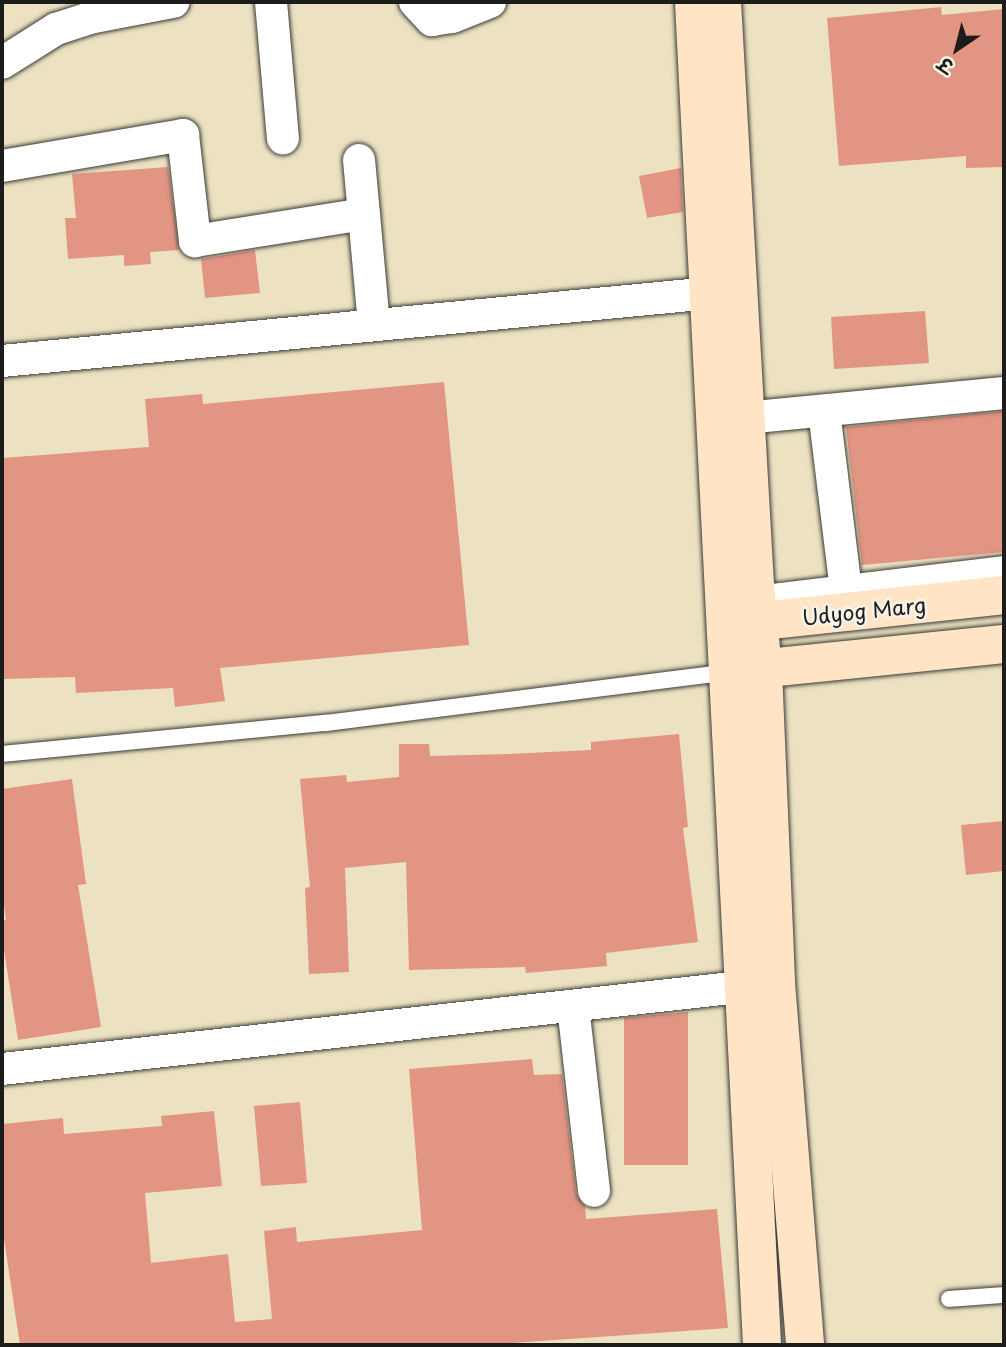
<!DOCTYPE html>
<html>
<head>
<meta charset="utf-8">
<style>
	body { margin:0 }
	#map { position:relative; width:1006px; height:1347px; overflow:hidden; background:#ece2c2; font-family:"Playpen Sans","Playpen Sans Deva",sans-serif }
	div>[style] { position:absolute }
	.building>* { inset:0; background:#e39584 }
	.roads { filter:drop-shadow(0 0 2px #3b3a35) drop-shadow(0 0 2px #3b3a35) }
	.lane>* { height:16px; margin:-8px; padding:0 8px; transform-origin:8px; border-radius:8px; background:#fff }
	.street>* { height:32px; margin:-16px; padding:0 16px; transform-origin:16px; border-radius:16px; background:#fff }
	.secondary>* { height:38px; margin:-19px; padding:0 19px; transform-origin:19px; border-radius:19px; background:#ffe4c6 }
	span { translate:-50% -50%; white-space:nowrap; text-align:center; line-height:1.15; -webkit-text-stroke:5px #f7f3e8; paint-order:stroke }
	.street-label { font-size:21px; color:#1c1c1c }
	.frame { position:absolute; inset:0; border:4px solid #1c1c1c; pointer-events:none }
	.north { position:absolute; left:922px; top:14px; width:70px; height:70px; -webkit-text-stroke:5px #f7f3e8; paint-order:stroke; rotate:215deg; font-size:19px; font-weight:700; line-height:28px; text-align:center; color:#1c1c1c }
	.north::after { content:''; display:block; margin:auto; width:24px; height:32px; background:#1c1c1c; clip-path:polygon(50% 0,100% 100%,50% 72%,0 100%) }
</style>
</head>
<body>
<div id="map">
	<div class="building">
		<i style="clip-path:polygon(941px 7px,942px 15px,1004px 9px,1004px 167px,966px 168px,966px 156px,839px 166px,827px 18px)"></i>
		<i style="clip-path:polygon(168px 167px,179px 250px,150px 252px,151px 264px,124px 266px,124px 255px,68px 259px,65px 218px,76px 218px,72px 174px)"></i>
		<i style="clip-path:polygon(681px 168px,683px 212px,647px 218px,639px 176px)"></i>
		<i style="clip-path:polygon(255px 250px,260px 293px,205px 298px,201px 259px)"></i>
		<i style="clip-path:polygon(925px 311px,929px 363px,834px 369px,831px 317px)"></i>
		<i style="clip-path:polygon(444px 382px,469px 645px,220px 668px,225px 701px,175px 707px,173px 688px,76px 693px,75px 677px,3px 679px,2px 458px,149px 447px,145px 399px,202px 394px,203px 404px)"></i>
		<i style="clip-path:polygon(1004px 411px,1004px 552px,862px 565px,846px 427px)"></i>
		<i style="clip-path:polygon(679px 734px,688px 827px,683px 828px,698px 942px,606px 953px,607px 966px,526px 973px,525px 967px,409px 970px,406px 862px,345px 868px,349px 972px,309px 974px,305px 888px,310px 887px,300px 779px,346px 775px,347px 782px,399px 777px,399px 744px,429px 744px,430px 756px,507px 754px,591px 750px,591px 742px)"></i>
		<i style="clip-path:polygon(72px 779px,86px 884px,78px 885px,101px 1027px,18px 1040px,2px 937px,2px 920px,6px 920px,2px 890px,2px 789px)"></i>
		<i style="clip-path:polygon(1004px 821px,1004px 871px,966px 875px,961px 825px)"></i>
		<i style="clip-path:polygon(688px 1012px,688px 1165px,624px 1165px,624px 1018px)"></i>
		<i style="clip-path:polygon(532px 1059px,534px 1075px,562px 1074px,576px 1193px,585px 1206px,586px 1219px,717px 1209px,728px 1328px,481px 1345px,20px 1345px,2px 1226px,2px 1124px,63px 1118px,64px 1134px,162px 1126px,161px 1116px,214px 1111px,222px 1186px,145px 1193px,151px 1263px,228px 1254px,235px 1322px,272px 1319px,264px 1231px,296px 1227px,297px 1242px,422px 1230px,409px 1069px)"></i>
		<i style="clip-path:polygon(300px 1102px,307px 1183px,261px 1186px,254px 1106px)"></i>
	</div>
	<div class="roads">
		<div class="lane">
			<i style="left:2px;top:754px;width:325px;rotate:-5.5deg"></i>
			<i style="left:326px;top:723px;width:405px;rotate:-7.2deg"></i>
			<i style="left:949px;top:1299px;width:55px;rotate:-4.2deg"></i>
		</div>
		<div class="street">
			<i style="left:271px;top:2px;width:137px;rotate:85deg"></i>
			<i style="left:415px;top:2px;width:25px;rotate:47deg"></i>
			<i style="left:432px;top:20px;width:20px;rotate:-9deg"></i>
			<i style="left:452px;top:17px;width:41px;rotate:-21.5deg"></i>
			<i style="left:2px;top:63px;width:64px;rotate:-32.2deg"></i>
			<i style="left:56px;top:29px;width:35px;rotate:-18deg"></i>
			<i style="left:89px;top:18px;width:86px;rotate:-10.8deg"></i>
			<i style="left:359px;top:160px;width:165px;rotate:84.8deg"></i>
			<i style="left:2px;top:166px;width:184px;rotate:-9.7deg"></i>
			<i style="left:183px;top:135px;width:107px;rotate:83.5deg"></i>
			<i style="left:195px;top:241px;width:171px;rotate:-9.1deg"></i>
			<i style="left:2px;top:361px;width:733px;rotate:-5.48deg"></i>
			<i style="left:824px;top:411px;width:179px;rotate:83deg"></i>
			<i style="left:745px;top:418px;width:260px;rotate:-5.5deg"></i>
			<i style="left:756px;top:602px;width:250px;rotate:-6.9deg"></i>
			<i style="left:573px;top:1006px;width:186px;rotate:83.5deg"></i>
			<i style="left:2px;top:1069px;width:770px;rotate:-6.34deg"></i>
		</div>
		<div class="secondary">
			<i style="left:694px;top:2px;width:1345px;rotate:87.1deg"></i>
			<i style="left:722px;top:2px;width:584px;rotate:86.76deg"></i>
			<i style="left:755px;top:585px;width:85px;rotate:84.6deg"></i>
			<i style="left:763px;top:670px;width:313px;rotate:87.6deg"></i>
			<i style="left:776px;top:983px;width:363px;rotate:85.4deg"></i>
			<i style="left:733px;top:624px;width:273px;rotate:-6.1deg"></i>
			<i style="left:738px;top:671px;width:267px;rotate:-5.8deg"></i>
		</div>
	</div>
	<div class="street-label">
		<span style="left:864px;top:610px;rotate:-6deg">Udyog Marg</span>
	</div>
	<div class="frame"></div>
	<div class="north">उ</div>
</div>
</body>
</html>
